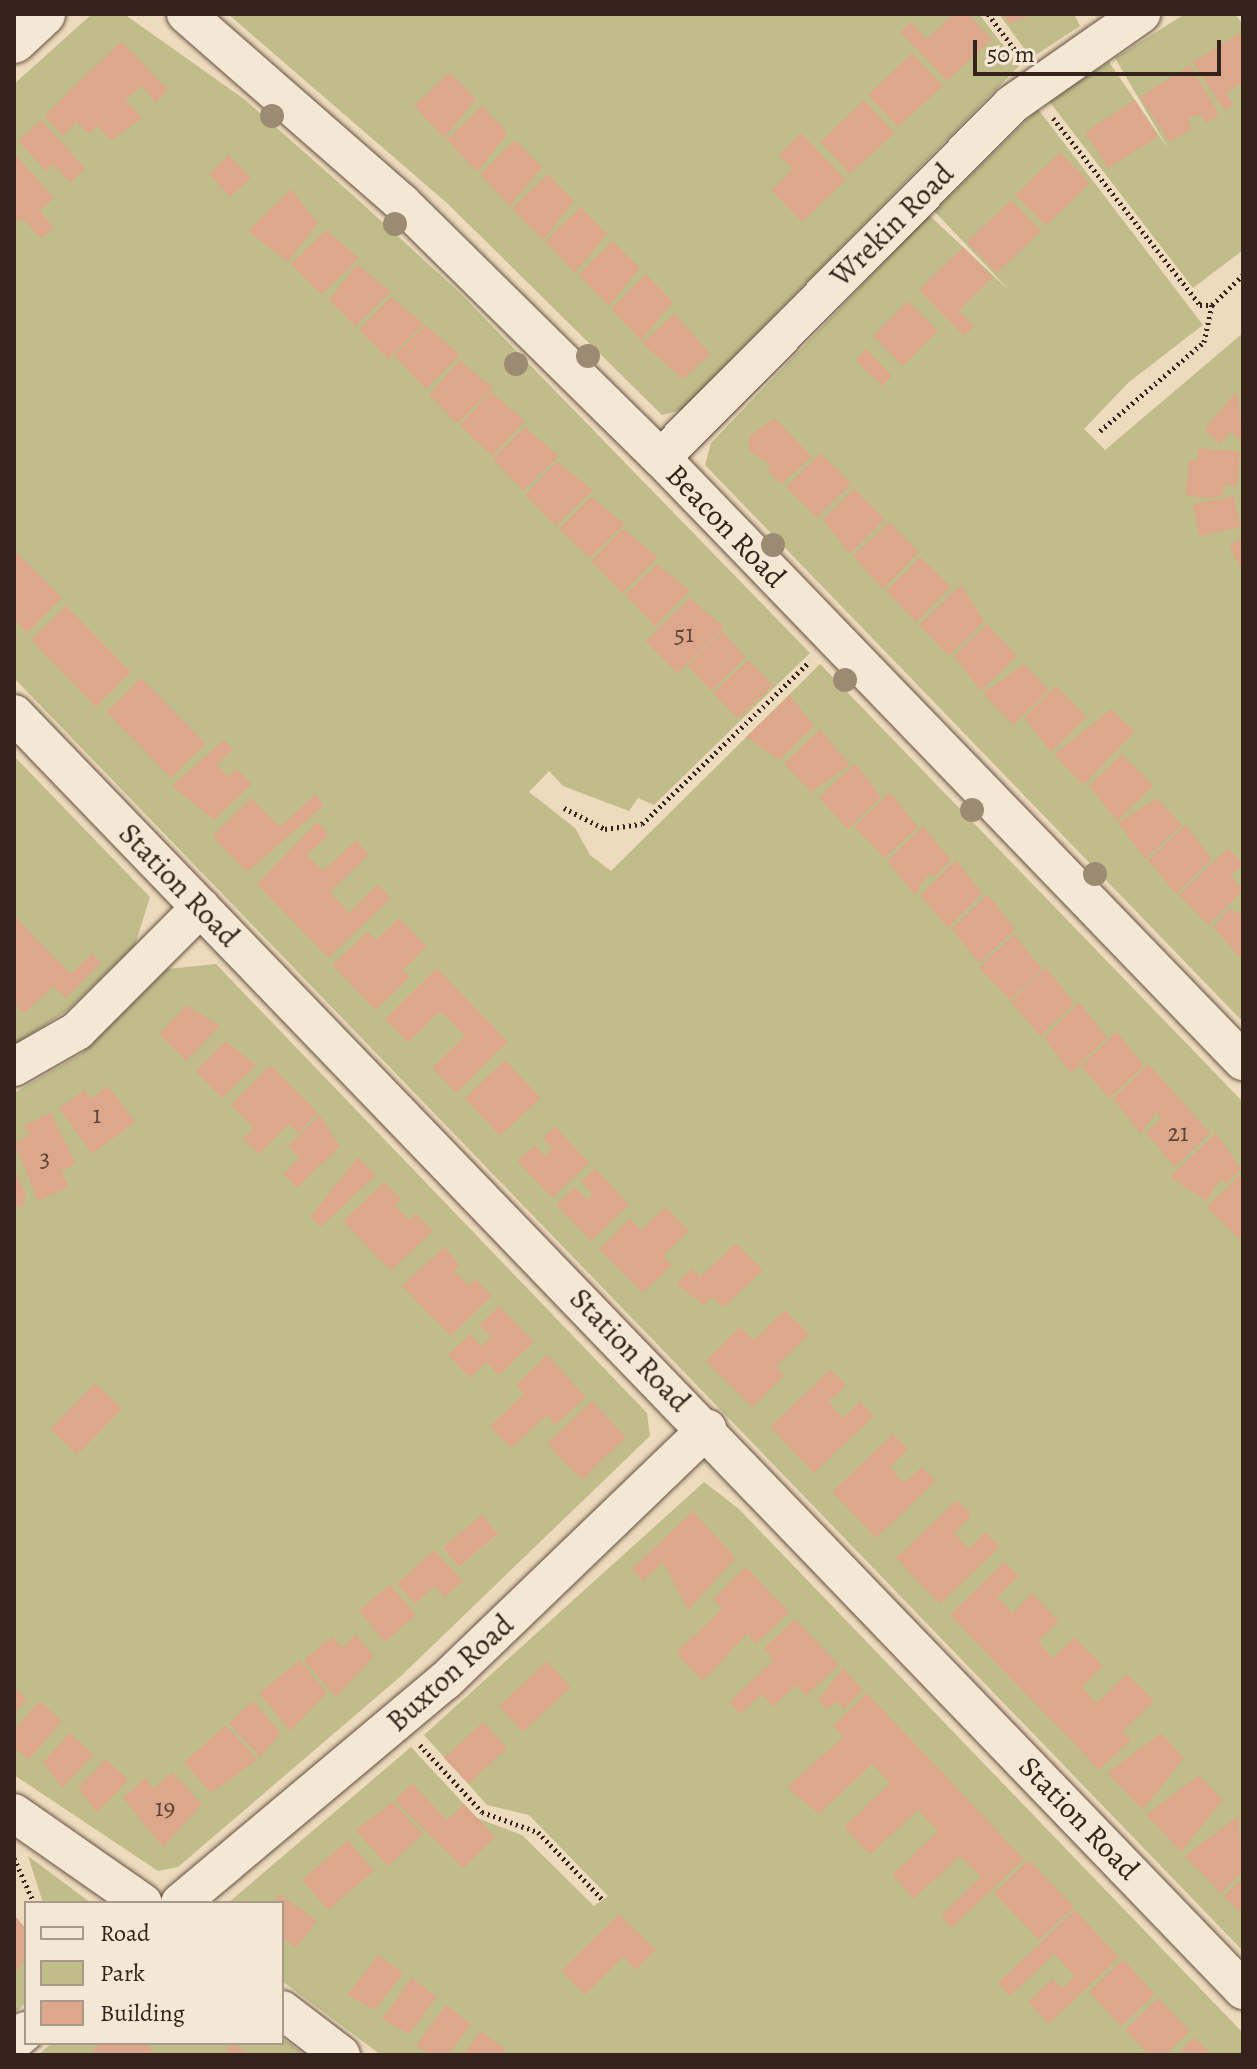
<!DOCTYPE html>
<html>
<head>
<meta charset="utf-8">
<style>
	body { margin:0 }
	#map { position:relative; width:1257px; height:2069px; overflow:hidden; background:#eedabc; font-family:Alegreya,serif }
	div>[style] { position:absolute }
	.green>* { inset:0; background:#c0bd8b }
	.building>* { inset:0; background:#dca78b }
	.path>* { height:5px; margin-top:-2.5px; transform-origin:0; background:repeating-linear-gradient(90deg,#35231b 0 2px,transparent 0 6px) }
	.roads { filter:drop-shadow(0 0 2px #635143) drop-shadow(0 0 2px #635143) }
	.street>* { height:38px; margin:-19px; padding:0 19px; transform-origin:19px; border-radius:19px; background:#f4e7d3 }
	.secondary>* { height:44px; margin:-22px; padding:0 22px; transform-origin:22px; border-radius:22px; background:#f4e7d3 }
	.trees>* { width:24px; height:24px; margin:-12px; border-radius:50%; background:#9c8b73 }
	span { translate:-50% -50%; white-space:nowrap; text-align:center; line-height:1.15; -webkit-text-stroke:6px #f4e7d3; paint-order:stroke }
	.number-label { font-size:26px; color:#5f4437 }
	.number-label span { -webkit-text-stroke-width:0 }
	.street-label { font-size:30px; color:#35231b }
	.frame { position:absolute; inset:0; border:16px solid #35231b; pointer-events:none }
	.legend { position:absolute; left:24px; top:1901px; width:260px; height:144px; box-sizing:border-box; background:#f4e7d3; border:2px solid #a89989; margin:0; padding:10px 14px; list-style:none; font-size:24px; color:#35231b }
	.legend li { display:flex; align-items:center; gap:16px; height:40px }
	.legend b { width:40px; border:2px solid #a89989 }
	.scale { position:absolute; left:973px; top:40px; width:248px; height:36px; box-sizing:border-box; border:4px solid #35231b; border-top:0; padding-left:10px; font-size:24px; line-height:28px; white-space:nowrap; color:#35231b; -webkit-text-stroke:6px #f4e7d3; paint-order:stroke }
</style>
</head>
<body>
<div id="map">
	<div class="green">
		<i style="clip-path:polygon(92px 14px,124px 14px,244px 99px,356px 198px,460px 293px,810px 653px,654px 805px,638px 798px,629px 811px,563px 786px,549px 771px,529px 792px,575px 828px,590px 855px,611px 871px,820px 664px,1243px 1102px,1243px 1951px,14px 678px,14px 84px)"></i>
		<i style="clip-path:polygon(228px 14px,979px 14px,1019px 66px,681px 410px,662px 415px,448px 204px)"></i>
		<i style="clip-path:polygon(999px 14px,1074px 14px,1080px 26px,1031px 58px)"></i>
		<i style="clip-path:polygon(1185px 14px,1235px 14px,1243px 25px,1243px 250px,1193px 288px,1049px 101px,1109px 62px,1169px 150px,1115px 58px)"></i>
		<i style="clip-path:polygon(1038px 109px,1203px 325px,1129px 382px,1084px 429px,1105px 450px,1243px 333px,1243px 1022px,705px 465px,711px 443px,929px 215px,1011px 292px,934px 211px)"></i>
		<i style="clip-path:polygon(14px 756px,150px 897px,135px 945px,68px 1010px,14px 1045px)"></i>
		<i style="clip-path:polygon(evenodd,216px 964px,647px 1413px,650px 1436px,401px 1676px,178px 1867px,158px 1871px,14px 1775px,14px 1093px,81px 1054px,167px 969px,216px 964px,482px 1515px,498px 1534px,459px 1567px,443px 1548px,482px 1515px)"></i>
		<i style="clip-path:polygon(704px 1482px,739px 1509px,1243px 2033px,1243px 2055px,381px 2055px,282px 1981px,282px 1903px,228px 1903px,411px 1747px,477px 1818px,522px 1835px,594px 1906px,608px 1896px,529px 1815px,487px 1805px,424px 1735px)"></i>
		<i style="clip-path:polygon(28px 1856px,91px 1903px,43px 1903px)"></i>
		<i style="clip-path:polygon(14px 1915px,26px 1929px,26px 2003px,14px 2013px)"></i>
		<i style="clip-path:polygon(282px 2038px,305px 2055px,38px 2055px,52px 2043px)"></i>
	</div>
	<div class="building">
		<i style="clip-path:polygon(953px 14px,968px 14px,992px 39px,947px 81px,900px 32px,911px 22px,927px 39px)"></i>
		<i style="clip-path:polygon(1003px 14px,1034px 14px,1009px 24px)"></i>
		<i style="clip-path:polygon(1243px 31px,1243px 82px,1226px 93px,1234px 105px,1225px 111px,1193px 62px)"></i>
		<i style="clip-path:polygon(121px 41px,168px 90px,156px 102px,141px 86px,125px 100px,142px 118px,111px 141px,97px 126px,88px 134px,77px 122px,63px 136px,44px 116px)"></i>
		<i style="clip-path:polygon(912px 53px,943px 86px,898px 127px,868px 95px)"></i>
		<i style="clip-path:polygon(1190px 65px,1219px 115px,1206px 124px,1201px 115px,1188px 118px,1191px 129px,1170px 142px,1140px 97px)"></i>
		<i style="clip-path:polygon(450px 72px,476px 99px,444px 138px,414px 106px)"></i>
		<i style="clip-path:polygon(864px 100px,895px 133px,850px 174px,820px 142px)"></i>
		<i style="clip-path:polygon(1135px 100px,1158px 137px,1108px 168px,1085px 132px)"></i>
		<i style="clip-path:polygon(482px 106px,508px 133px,477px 172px,447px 140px)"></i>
		<i style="clip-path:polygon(41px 120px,86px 169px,70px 183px,53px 164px,46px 171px,18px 141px)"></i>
		<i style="clip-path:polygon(801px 133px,846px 180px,802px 222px,771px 190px,793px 169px,779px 155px)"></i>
		<i style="clip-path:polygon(515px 140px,542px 167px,510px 206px,480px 174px)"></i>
		<i style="clip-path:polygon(1060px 152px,1090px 183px,1046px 226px,1015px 195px)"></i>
		<i style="clip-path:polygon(14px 153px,54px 198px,40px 211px,54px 228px,41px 239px,24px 220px,14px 221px)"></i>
		<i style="clip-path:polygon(229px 155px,251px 178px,230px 197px,209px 174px)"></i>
		<i style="clip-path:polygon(548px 174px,574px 201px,543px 240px,512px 209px)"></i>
		<i style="clip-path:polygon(291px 189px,318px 223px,288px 262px,248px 231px)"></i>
		<i style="clip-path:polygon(1011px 200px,1041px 231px,997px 273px,967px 242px)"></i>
		<i style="clip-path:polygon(581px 207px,607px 234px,575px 273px,545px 241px)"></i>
		<i style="clip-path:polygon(326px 230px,359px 258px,321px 295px,291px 264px)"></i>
		<i style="clip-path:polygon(613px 241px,640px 268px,609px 306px,578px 275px)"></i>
		<i style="clip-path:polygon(963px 247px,993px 277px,959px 311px,974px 326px,964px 336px,919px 290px)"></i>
		<i style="clip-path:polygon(357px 264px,391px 292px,355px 326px,329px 300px)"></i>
		<i style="clip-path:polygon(646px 274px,673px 302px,641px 340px,611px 309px)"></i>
		<i style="clip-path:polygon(391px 297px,424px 324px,388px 359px,359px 330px)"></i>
		<i style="clip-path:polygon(908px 301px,938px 331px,903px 366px,873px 336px)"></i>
		<i style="clip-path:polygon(674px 314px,711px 354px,683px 379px,642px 343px)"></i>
		<i style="clip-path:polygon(426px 325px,460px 355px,426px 389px,394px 356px)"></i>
		<i style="clip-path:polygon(866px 349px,892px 376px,882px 386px,855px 360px)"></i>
		<i style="clip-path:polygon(460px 360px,493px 388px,457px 424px,429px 395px)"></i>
		<i style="clip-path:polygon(1237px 391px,1243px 442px,1231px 431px,1220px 444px,1204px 429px)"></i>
		<i style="clip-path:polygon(491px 392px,525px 421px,492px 456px,460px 425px)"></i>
		<i style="clip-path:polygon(775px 418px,812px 457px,781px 484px,766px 469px,771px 465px,749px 451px,749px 436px)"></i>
		<i style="clip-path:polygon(525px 427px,559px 456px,523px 491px,493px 459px)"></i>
		<i style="clip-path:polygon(1198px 448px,1240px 452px,1237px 486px,1224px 485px,1223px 495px,1212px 498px,1186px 496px,1189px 460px,1197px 461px)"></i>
		<i style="clip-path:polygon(821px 453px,851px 484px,816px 518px,786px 487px)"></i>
		<i style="clip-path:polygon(557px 462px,593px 490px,556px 526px,525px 495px)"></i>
		<i style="clip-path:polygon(854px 488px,885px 519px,850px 554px,823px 520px)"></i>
		<i style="clip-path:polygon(1234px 496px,1240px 527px,1199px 536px,1193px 504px)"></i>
		<i style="clip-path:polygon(591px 497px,625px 524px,589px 558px,559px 529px)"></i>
		<i style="clip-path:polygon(889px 522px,919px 552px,883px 589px,853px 556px)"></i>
		<i style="clip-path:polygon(623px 529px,658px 557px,622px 593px,591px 561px)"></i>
		<i style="clip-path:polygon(1243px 538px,1243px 575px,1229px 545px)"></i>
		<i style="clip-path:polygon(14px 550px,62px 598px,27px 633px,14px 619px)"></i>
		<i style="clip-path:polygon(921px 557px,951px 587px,916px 622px,886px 591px)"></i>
		<i style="clip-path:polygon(657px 564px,690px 591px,655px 626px,625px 595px)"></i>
		<i style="clip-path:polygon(961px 585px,984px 621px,949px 656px,919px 625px)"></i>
		<i style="clip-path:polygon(690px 598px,724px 627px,677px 673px,645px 641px)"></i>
		<i style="clip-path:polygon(66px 606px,131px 672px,96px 707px,31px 640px)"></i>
		<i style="clip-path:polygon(987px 624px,1017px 656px,981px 691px,954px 656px)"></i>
		<i style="clip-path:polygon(722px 631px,746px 657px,711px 691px,687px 665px)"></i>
		<i style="clip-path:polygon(748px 660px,773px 685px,738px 719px,713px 693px)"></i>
		<i style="clip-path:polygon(1024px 664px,1049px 690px,1013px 725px,983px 693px)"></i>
		<i style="clip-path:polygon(141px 678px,206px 744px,171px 778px,106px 712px)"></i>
		<i style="clip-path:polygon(1056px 686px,1087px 717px,1051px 752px,1024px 718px)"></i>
		<i style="clip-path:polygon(790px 695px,814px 726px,780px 760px,746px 737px)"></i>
		<i style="clip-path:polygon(1111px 709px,1135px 732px,1083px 785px,1054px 755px)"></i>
		<i style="clip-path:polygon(820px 729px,850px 765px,811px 792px,784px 764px)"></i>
		<i style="clip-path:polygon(224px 740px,233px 749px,217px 765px,228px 777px,237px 769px,252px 784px,214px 820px,172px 786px)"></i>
		<i style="clip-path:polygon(1122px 754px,1153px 786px,1117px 821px,1089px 786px)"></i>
		<i style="clip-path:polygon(855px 763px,881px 797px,848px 829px,819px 798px)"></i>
		<i style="clip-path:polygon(890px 792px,918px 827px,884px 858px,854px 827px)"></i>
		<i style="clip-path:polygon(315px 794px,324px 805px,247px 872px,212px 836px,252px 798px,280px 827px)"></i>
		<i style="clip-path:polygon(1157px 798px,1182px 825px,1145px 859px,1118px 823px)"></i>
		<i style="clip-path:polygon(317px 822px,329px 835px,307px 855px,323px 871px,356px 840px,369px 854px,330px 892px,349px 913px,378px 884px,391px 898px,328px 958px,257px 884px)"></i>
		<i style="clip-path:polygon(1186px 825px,1212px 859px,1176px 894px,1148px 860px)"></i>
		<i style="clip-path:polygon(923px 826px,951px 860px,933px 877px,929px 873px,915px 895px,887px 861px)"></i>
		<i style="clip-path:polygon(1228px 848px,1243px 864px,1231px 876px,1243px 891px,1208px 925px,1179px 895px)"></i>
		<i style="clip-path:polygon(956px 860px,982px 893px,948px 928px,920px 895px)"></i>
		<i style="clip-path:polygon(988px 894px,1015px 929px,979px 963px,952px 929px)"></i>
		<i style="clip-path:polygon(1231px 908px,1237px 914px,1243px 908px,1243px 961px,1213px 927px)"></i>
		<i style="clip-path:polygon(14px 916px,71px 974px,92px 953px,101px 963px,66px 998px,53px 986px,24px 1014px,14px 1004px)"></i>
		<i style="clip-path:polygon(399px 918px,427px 947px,403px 970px,410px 977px,375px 1010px,332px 965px,368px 931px,376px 940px)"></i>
		<i style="clip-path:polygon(1014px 934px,1042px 969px,1010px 1000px,979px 968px)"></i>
		<i style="clip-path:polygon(1046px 967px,1074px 1003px,1040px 1036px,1011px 1002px)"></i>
		<i style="clip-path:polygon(437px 968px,508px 1042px,456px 1093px,432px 1068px,465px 1036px,440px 1011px,408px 1043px,385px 1019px)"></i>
		<i style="clip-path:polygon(1079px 1002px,1107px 1037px,1071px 1073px,1044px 1038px)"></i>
		<i style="clip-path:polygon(187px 1005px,220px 1026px,186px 1061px,159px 1034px)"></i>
		<i style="clip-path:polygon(1117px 1031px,1144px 1066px,1109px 1098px,1081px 1066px)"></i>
		<i style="clip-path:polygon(225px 1041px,256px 1065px,222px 1098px,195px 1071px)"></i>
		<i style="clip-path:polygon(505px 1060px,541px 1098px,500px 1136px,465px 1098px)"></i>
		<i style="clip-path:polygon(1149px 1064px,1210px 1133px,1175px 1167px,1146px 1133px,1162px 1118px,1156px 1112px,1141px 1134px,1113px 1099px)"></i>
		<i style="clip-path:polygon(271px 1065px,318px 1113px,298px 1133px,289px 1124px,259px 1154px,243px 1139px,254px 1128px,231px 1105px)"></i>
		<i style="clip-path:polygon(108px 1086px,135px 1122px,92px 1154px,59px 1108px,84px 1090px,91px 1099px)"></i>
		<i style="clip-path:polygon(51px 1113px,76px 1164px,61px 1171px,69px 1187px,38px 1201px,14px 1143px,29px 1136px,24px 1125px)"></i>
		<i style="clip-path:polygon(320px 1115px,340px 1147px,297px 1188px,283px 1174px,299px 1158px,288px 1146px)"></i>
		<i style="clip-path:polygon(555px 1126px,589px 1163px,552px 1198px,517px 1161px,535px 1145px,545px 1156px,553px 1148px,543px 1138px)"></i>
		<i style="clip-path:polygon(1216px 1133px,1241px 1169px,1226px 1184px,1221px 1179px,1206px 1201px,1170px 1177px)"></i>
		<i style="clip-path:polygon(358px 1157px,376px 1175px,321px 1227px,310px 1217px)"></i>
		<i style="clip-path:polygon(14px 1168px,25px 1193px,24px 1205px,14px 1209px)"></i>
		<i style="clip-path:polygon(595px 1168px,629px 1205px,591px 1241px,556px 1205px,575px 1187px,587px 1200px,593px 1194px,581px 1182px)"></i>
		<i style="clip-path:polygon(1243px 1172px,1243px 1233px,1238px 1238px,1207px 1207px)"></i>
		<i style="clip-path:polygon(384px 1182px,401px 1199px,395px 1205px,402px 1213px,409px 1220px,416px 1214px,433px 1231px,391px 1271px,343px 1221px)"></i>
		<i style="clip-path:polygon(665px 1207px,689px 1231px,663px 1256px,672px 1265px,643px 1293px,599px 1249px,630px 1219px,641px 1230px)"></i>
		<i style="clip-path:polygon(736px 1243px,763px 1270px,723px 1308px,713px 1297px,704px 1305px,676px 1284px,692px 1268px,700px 1277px)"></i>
		<i style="clip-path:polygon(444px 1247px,460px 1265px,454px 1270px,462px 1279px,469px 1286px,476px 1279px,492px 1296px,450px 1336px,402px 1286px)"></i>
		<i style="clip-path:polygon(499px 1306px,534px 1342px,499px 1375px,486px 1362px,470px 1378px,448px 1355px,470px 1334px,481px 1346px,491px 1337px,479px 1325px)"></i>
		<i style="clip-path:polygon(785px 1310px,809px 1334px,776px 1367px,784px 1376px,752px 1407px,706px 1361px,740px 1327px,754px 1340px)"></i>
		<i style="clip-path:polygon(547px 1355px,586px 1397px,556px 1425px,547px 1415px,511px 1448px,490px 1426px,524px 1394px,516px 1385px)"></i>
		<i style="clip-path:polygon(831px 1369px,846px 1385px,828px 1402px,835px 1410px,843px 1418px,860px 1401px,874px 1416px,814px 1473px,770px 1427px)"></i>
		<i style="clip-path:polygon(95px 1383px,122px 1409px,77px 1455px,50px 1429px)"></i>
		<i style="clip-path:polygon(592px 1401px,626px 1437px,582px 1480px,547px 1444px)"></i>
		<i style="clip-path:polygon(893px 1434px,908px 1449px,890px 1467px,904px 1483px,922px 1467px,936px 1481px,876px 1538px,832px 1492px)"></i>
		<i style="clip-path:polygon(957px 1500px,972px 1515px,954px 1533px,969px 1549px,986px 1532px,1000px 1547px,940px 1604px,896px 1558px)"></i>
		<i style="clip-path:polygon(693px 1511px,736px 1558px,688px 1610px,663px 1562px,643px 1581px,632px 1569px)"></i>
		<i style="clip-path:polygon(482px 1514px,498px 1534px,459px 1567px,443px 1548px)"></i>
		<i style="clip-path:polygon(434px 1550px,463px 1581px,445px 1597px,435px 1586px,415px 1604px,397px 1584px)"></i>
		<i style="clip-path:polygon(1004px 1562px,1019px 1576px,997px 1597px,1013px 1613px,1032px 1593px,1059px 1621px,1038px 1642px,1053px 1658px,1075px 1637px,1103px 1666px,1082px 1687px,1097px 1703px,1127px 1674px,1154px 1701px,1123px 1731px,1131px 1740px,1099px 1770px,950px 1615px)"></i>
		<i style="clip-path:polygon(746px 1567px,789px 1612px,756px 1644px,747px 1634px,703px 1681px,676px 1653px,722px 1609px,713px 1599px)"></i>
		<i style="clip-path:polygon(390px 1584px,416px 1615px,385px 1642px,359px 1611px)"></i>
		<i style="clip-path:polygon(795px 1619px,839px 1665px,806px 1696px,796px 1685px,773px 1707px,762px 1694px,740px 1714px,729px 1702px,774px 1660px,763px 1649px)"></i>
		<i style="clip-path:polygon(356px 1635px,374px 1656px,336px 1697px,304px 1660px,332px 1636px,342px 1647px)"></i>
		<i style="clip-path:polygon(300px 1660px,327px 1693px,290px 1731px,259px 1693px)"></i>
		<i style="clip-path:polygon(547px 1661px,571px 1687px,523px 1732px,499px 1706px)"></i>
		<i style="clip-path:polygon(843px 1668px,863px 1690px,844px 1709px,836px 1701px,827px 1710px,818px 1700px)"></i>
		<i style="clip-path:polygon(14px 1687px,27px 1700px,14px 1713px)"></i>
		<i style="clip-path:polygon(867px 1693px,1024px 1859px,951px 1928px,941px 1916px,981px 1877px,960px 1856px,914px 1899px,892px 1875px,938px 1831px,918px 1810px,870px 1855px,844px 1827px,890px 1783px,872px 1764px,819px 1814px,787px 1787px,843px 1737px,833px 1726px)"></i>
		<i style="clip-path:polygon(40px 1701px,62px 1721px,28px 1760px,14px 1747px,14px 1730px)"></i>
		<i style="clip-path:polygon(253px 1701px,281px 1733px,260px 1757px,229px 1723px)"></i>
		<i style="clip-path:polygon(483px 1722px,507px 1748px,469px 1784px,444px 1758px)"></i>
		<i style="clip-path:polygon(226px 1725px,257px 1760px,211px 1793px,184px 1762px)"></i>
		<i style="clip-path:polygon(70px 1733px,94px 1755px,62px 1788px,43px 1762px)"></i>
		<i style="clip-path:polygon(1161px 1733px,1184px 1758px,1143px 1810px,1107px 1773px)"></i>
		<i style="clip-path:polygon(106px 1759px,128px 1780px,97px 1813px,78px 1788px)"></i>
		<i style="clip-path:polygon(172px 1772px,202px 1804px,163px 1847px,123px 1798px,145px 1778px,154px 1789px)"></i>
		<i style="clip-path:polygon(1199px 1775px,1223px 1800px,1181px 1852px,1146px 1815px)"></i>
		<i style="clip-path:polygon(412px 1783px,447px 1820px,464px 1804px,495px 1837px,463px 1869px,395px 1800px)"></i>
		<i style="clip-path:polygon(393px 1802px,423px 1834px,388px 1866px,355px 1830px)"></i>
		<i style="clip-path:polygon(1238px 1816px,1243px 1871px,1221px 1893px,1185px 1856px)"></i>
		<i style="clip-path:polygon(348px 1840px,374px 1871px,328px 1910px,302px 1880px)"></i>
		<i style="clip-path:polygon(1029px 1860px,1074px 1907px,1039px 1940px,994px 1893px)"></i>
		<i style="clip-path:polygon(1243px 1878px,1243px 1915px,1224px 1896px)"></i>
		<i style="clip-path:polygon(280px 1894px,317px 1921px,296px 1948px,282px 1938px,282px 1903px,274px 1903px)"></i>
		<i style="clip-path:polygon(1075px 1910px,1119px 1957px,1049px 2024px,1028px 2002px,1052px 1979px,1062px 1988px,1075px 1976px,1054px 1954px,1010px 1996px,998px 1983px)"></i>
		<i style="clip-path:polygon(619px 1914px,656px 1950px,636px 1970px,623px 1957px,585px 1995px,561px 1971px)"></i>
		<i style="clip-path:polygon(14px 1915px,26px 1929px,26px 1958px,14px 1974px)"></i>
		<i style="clip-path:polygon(378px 1955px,403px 1973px,375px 2010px,347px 1995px)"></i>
		<i style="clip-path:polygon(1123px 1959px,1155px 1994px,1121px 2026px,1089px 1992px)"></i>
		<i style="clip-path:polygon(412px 1978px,437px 1997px,409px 2034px,382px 2019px)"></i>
		<i style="clip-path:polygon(1158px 1998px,1190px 2031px,1165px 2055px,1149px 2055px,1125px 2030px)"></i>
		<i style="clip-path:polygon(446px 2005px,471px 2024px,448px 2055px,429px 2055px,416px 2045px)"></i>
		<i style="clip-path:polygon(481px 2031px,506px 2050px,502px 2055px,463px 2055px)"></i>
		<i style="clip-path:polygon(1195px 2037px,1212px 2055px,1177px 2055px)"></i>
		<i style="clip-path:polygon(100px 2043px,145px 2043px,156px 2055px,90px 2055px)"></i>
		<i style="clip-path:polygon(233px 2043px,249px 2055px,224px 2055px)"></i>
	</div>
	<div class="path">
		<i style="left:988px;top:14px;width:55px;rotate:53.1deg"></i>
		<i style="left:1053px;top:118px;width:238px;rotate:51.8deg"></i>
		<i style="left:1200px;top:305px;width:12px"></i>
		<i style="left:1212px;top:305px;width:43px;rotate:-44.1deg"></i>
		<i style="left:1100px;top:431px;width:137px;rotate:-40.6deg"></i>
		<i style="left:1204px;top:342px;width:38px;rotate:-78deg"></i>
		<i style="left:564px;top:808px;width:46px;rotate:27.1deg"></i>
		<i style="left:605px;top:829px;width:37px;rotate:-8deg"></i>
		<i style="left:642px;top:824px;width:234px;rotate:-44.1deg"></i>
		<i style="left:420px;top:1745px;width:91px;rotate:47.2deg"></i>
		<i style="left:482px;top:1812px;width:59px;rotate:19.7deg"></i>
		<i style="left:538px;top:1832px;width:93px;rotate:46.3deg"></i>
		<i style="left:14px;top:1858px;width:49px;rotate:66deg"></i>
	</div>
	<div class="roads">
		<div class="street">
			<i style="left:186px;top:14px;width:287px;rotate:41.2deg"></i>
			<i style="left:402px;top:203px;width:363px;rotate:44.6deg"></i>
			<i style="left:661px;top:458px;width:838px;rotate:46.02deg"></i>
			<i style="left:661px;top:458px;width:497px;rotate:-45.2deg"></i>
			<i style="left:1011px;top:105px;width:159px;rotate:-35deg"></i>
			<i style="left:14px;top:714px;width:1772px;rotate:46.07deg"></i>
			<i style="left:14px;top:1067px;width:73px;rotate:-29.7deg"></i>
			<i style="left:77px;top:1031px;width:175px;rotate:-45deg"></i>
			<i style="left:14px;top:1813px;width:157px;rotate:34.9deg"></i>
			<i style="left:180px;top:1903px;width:346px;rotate:-40deg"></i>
			<i style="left:445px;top:1681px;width:364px;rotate:-43.9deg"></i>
			<i style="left:282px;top:2010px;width:74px;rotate:37.3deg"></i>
			<i style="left:14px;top:2041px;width:16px;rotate:-40deg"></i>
		</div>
		<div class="secondary">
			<i style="left:14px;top:41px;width:40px;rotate:-43deg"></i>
		</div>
	</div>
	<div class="trees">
		<i style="left:272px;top:116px"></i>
		<i style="left:395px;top:224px"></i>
		<i style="left:588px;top:356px"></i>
		<i style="left:516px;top:364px"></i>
		<i style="left:773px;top:545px"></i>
		<i style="left:845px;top:680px"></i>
		<i style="left:972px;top:810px"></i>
		<i style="left:1095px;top:874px"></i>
	</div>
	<div class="number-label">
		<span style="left:684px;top:634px">51</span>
		<span style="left:97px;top:1115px">1</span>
		<span style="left:1178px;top:1133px">21</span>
		<span style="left:45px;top:1158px">3</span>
		<span style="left:165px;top:1808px">19</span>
	</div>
	<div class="street-label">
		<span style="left:892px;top:225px;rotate:-45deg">Wrekin Road</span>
		<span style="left:726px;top:526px;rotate:46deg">Beacon Road</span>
		<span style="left:179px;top:885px;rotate:46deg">Station Road</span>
		<span style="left:630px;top:1350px;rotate:46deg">Station Road</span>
		<span style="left:450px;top:1673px;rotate:-42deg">Buxton Road</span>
		<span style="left:1079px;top:1818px;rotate:46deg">Station Road</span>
	</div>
	<div class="frame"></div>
	<ul class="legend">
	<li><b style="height:10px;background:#f4e7d3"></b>Road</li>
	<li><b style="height:22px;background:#c0bd8b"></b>Park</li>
	<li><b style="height:22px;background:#dca78b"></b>Building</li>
	</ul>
	<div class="scale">50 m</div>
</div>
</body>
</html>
